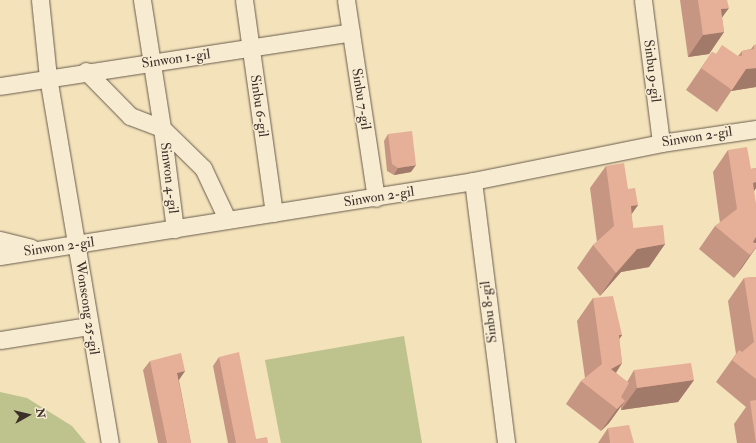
<!DOCTYPE html>
<html>
<head>
<meta charset="utf-8">
<style>
	body { margin:0 }
	#map { position:relative; width:756px; height:443px; overflow:hidden; background:#f3e2ba; font-family:"IM FELL Double Pica",serif }
	div>[style] { position:absolute }
	.green>* { inset:0; background:#bec28d }
	.roads { filter:drop-shadow(0 0 1px #6a5c4d) drop-shadow(0 0 1px #6a5c4d) }
	.minor>* { height:17px; margin:-8.5px; padding:0 8.5px; transform-origin:8.5px; border-radius:8.5px; background:#f7ecd2 }
	.wall>* { inset:0; background:#c69683 }
	.shaded-wall>* { inset:0; background:#a17a6a }
	.building>* { inset:0; background:#e6af98 }
	span { translate:-50% -50%; white-space:nowrap; text-align:center; line-height:1.15; -webkit-text-stroke:3px #f7ecd2; paint-order:stroke }
	.street-label { font-size:14px; color:#3c2f29 }
	.north { position:absolute; left:8px; top:395px; width:40px; height:40px; -webkit-text-stroke:3px #f7ecd2; paint-order:stroke; rotate:82deg; font-size:11px; font-weight:700; line-height:16px; text-align:center; color:#3c2f29 }
	.north::after { content:''; display:block; margin:auto; width:14px; height:18px; background:#3c2f29; clip-path:polygon(50% 0,100% 100%,50% 72%,0 100%) }
</style>
</head>
<body>
<div id="map">
	<div class="green">
		<i style="clip-path:polygon(404px 336px,422px 443px,281px 443px,265px 360px)"></i>
		<i style="clip-path:polygon(0 392px,27px 398px,72px 426px,86px 443px,0 443px)"></i>
	</div>
	<div class="roads">
		<div class="minor">
			<i style="left:40px;top:0;width:77px;rotate:84.1deg"></i>
			<i style="left:48px;top:77px;width:371px;rotate:80.4deg"></i>
			<i style="left:142px;top:0;width:130px;rotate:81.1deg"></i>
			<i style="left:162px;top:128px;width:57px;rotate:44.3deg"></i>
			<i style="left:203px;top:168px;width:56px;rotate:64.8deg"></i>
			<i style="left:244px;top:0;width:215px;rotate:82deg"></i>
			<i style="left:346px;top:0;width:200px;rotate:81.4deg"></i>
			<i style="left:643px;top:0;width:144px;rotate:82.8deg"></i>
			<i style="left:86px;top:71px;width:63px;rotate:45.6deg"></i>
			<i style="left:130px;top:116px;width:34px;rotate:21deg"></i>
			<i style="left:162px;top:128px;width:102px;rotate:82.7deg"></i>
			<i style="left:0;top:86px;width:355px;rotate:-8.7deg"></i>
			<i style="left:473px;top:181px;width:264px;rotate:82.8deg"></i>
			<i style="left:0;top:240px;width:32px;rotate:14deg"></i>
			<i style="left:0;top:256px;width:479px;rotate:-9deg"></i>
			<i style="left:473px;top:181px;width:192px;rotate:-11.4deg"></i>
			<i style="left:661px;top:143px;width:96px;rotate:-8.4deg"></i>
			<i style="left:0;top:340px;width:89px;rotate:-9deg"></i>
		</div>
	</div>
	<div class="wall">
		<i style="clip-path:polygon(680px 0,727px 0,722px 18px,724px 32px,709px 54px,688px 57px)"></i>
		<i style="clip-path:polygon(754px 45px,756px 87px,731px 91px,717px 112px,686px 90px,712px 52px,716px 54px,738px 56px,742px 51px,751px 49px)"></i>
		<i style="clip-path:polygon(388px 134px,411px 172px,394px 175px,387px 171px,384px 141px)"></i>
		<i style="clip-path:polygon(728px 150px,751px 169px,756px 168px,756px 188px,754px 191px,755px 243px,756px 248px,734px 278px,699px 249px,715px 226px,720px 223px,713px 172px)"></i>
		<i style="clip-path:polygon(606px 166px,628px 189px,638px 205px,631px 214px,633px 228px,665px 244px,649px 267px,621px 272px,600px 296px,577px 268px,593px 245px,597px 242px,590px 188px)"></i>
		<i style="clip-path:polygon(756px 277px,756px 443px,737px 443px,734px 424px,746px 407px,716px 382px,736px 354px,728px 301px,744px 278px)"></i>
		<i style="clip-path:polygon(593px 298px,622px 335px,619px 339px,622px 363px,616px 373px,627px 382px,634px 370px,694px 380px,678px 402px,621px 410px,621px 406px,609px 423px,601px 431px,566px 404px,581px 381px,585px 378px,577px 321px)"></i>
		<i style="clip-path:polygon(219px 357px,256px 439px,268px 443px,228px 443px,213px 366px)"></i>
		<i style="clip-path:polygon(150px 361px,185px 371px,179px 380px,191px 443px,158px 443px,143px 370px)"></i>
		<i style="clip-path:polygon(608px 428px,634px 443px,598px 443px)"></i>
	</div>
	<div class="shaded-wall">
		<i style="clip-path:polygon(729px 8px,713px 30px,721px 9px)"></i>
		<i style="clip-path:polygon(724px 32px,709px 54px,688px 57px,703px 35px)"></i>
		<i style="clip-path:polygon(756px 68px,756px 87px,731px 91px,717px 112px,746px 69px)"></i>
		<i style="clip-path:polygon(416px 165px,411px 172px,394px 175px,398px 168px)"></i>
		<i style="clip-path:polygon(756px 182px,756px 188px,745px 204px,753px 183px)"></i>
		<i style="clip-path:polygon(638px 205px,622px 228px,631px 206px)"></i>
		<i style="clip-path:polygon(756px 225px,756px 243px,742px 245px)"></i>
		<i style="clip-path:polygon(665px 244px,649px 267px,621px 272px,600px 296px,616px 273px,637px 249px)"></i>
		<i style="clip-path:polygon(756px 247px,742px 268px,734px 278px,750px 255px)"></i>
		<i style="clip-path:polygon(619px 335px,622px 335px,607px 358px)"></i>
		<i style="clip-path:polygon(622px 363px,607px 386px,611px 369px)"></i>
		<i style="clip-path:polygon(185px 371px,178px 381px,177px 373px)"></i>
		<i style="clip-path:polygon(694px 380px,678px 402px,621px 410px,637px 388px)"></i>
		<i style="clip-path:polygon(625px 401px,609px 423px,601px 431px,617px 409px)"></i>
	</div>
	<div class="building">
		<i style="clip-path:polygon(698px 0,727px 0,729px 8px,721px 9px,724px 32px,703px 35px)"></i>
		<i style="clip-path:polygon(756px 44px,756px 68px,746px 69px,732px 90px,701px 68px,712px 52px,716px 54px,722px 45px,738px 56px,742px 56px,742px 51px,754px 49px,754px 45px)"></i>
		<i style="clip-path:polygon(412px 131px,416px 165px,398px 168px,392px 164px,388px 134px)"></i>
		<i style="clip-path:polygon(747px 147px,751px 169px,756px 168px,756px 182px,753px 183px,756px 204px,756px 237px,753px 242px,756px 244px,756px 247px,750px 255px,715px 226px,737px 209px,728px 150px)"></i>
		<i style="clip-path:polygon(624px 163px,628px 189px,635px 188px,638px 205px,631px 206px,633px 228px,663px 225px,665px 244px,637px 249px,616px 273px,593px 245px,614px 226px,606px 166px)"></i>
		<i style="clip-path:polygon(756px 277px,756px 379px,732px 360px,739px 350px,742px 352px,754px 342px,744px 278px)"></i>
		<i style="clip-path:polygon(613px 296px,622px 335px,619px 335px,622px 363px,611px 369px,629px 383px,621px 397px,625px 401px,617px 409px,581px 381px,602px 364px,593px 298px)"></i>
		<i style="clip-path:polygon(239px 352px,256px 439px,267px 437px,268px 443px,236px 443px,219px 357px)"></i>
		<i style="clip-path:polygon(181px 353px,185px 371px,177px 373px,191px 443px,167px 443px,150px 361px)"></i>
		<i style="clip-path:polygon(691px 363px,694px 380px,637px 388px,634px 370px)"></i>
		<i style="clip-path:polygon(756px 400px,756px 443px,750px 401px)"></i>
		<i style="clip-path:polygon(629px 425px,634px 443px,610px 443px,608px 428px)"></i>
	</div>
	<div class="street-label">
		<span style="left:176px;top:59px;rotate:-8deg">Sinwon 1-gil</span>
		<span style="left:652px;top:71px;rotate:83deg">Sinbu 9-gil</span>
		<span style="left:361px;top:99px;rotate:81deg">Sinbu 7-gil</span>
		<span style="left:259px;top:106px;rotate:82deg">Sinbu 6-gil</span>
		<span style="left:697px;top:137px;rotate:-9deg">Sinwon 2-gil</span>
		<span style="left:169px;top:178px;rotate:83deg">Sinwon 4-gil</span>
		<span style="left:379px;top:197px;rotate:-9deg">Sinwon 2-gil</span>
		<span style="left:59px;top:247px;rotate:-8deg">Sinwon 2-gil</span>
		<span style="left:87px;top:308px;rotate:81deg">Wonseong 25-gil</span>
		<span style="left:489px;top:312px;rotate:-97deg">Sinbu 8-gil</span>
	</div>
	<div class="north">N</div>
</div>
</body>
</html>
